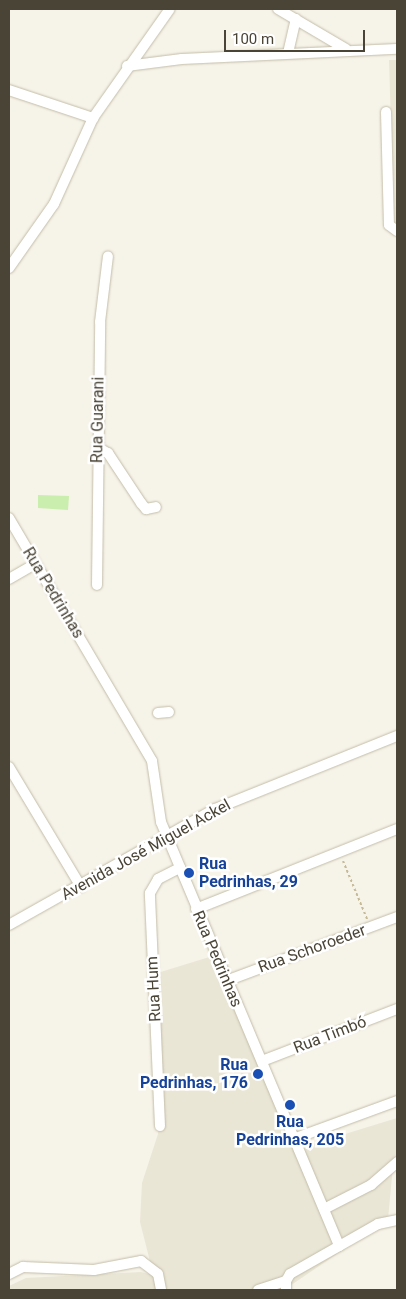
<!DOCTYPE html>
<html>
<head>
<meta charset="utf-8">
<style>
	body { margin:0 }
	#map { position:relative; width:406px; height:1299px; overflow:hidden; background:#f6f3e8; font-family:Roboto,sans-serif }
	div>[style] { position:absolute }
	.residential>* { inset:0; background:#eae6d6 }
	.green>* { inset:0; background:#caeead }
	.path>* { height:2px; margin-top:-1px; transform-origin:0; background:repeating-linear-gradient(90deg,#c6bb99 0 2.5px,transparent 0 5px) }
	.roads { filter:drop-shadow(0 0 1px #c3bda9) drop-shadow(0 0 1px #c3bda9) }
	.minor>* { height:10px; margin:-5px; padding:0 5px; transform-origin:5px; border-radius:5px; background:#fff }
	.dots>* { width:14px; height:14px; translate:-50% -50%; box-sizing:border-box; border:2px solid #fff; border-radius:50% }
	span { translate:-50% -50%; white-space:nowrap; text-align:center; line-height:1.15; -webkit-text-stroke:5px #fff; paint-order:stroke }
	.street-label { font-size:16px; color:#4a4436 }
	.transit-label { font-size:16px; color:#164399; font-weight:700 }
	.left { translate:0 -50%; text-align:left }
	.right { translate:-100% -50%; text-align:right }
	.frame { position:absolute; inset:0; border:10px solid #4a4436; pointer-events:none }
	.scale { position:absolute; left:224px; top:30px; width:141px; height:22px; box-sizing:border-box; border:2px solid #4a4436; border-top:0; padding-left:6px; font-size:15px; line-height:18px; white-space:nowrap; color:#4a4436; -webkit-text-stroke:4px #fff; paint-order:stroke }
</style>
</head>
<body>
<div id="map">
	<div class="residential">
		<i style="clip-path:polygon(389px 60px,397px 60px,397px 226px,394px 226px)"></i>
		<i style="clip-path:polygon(216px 955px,303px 1147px,397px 1118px,397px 1159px,393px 1166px,388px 1219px,284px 1290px,9px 1290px,9px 1286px,26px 1278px,141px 1272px,158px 1276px,153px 1273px,140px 1222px,142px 1183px,158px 1134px,151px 975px)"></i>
	</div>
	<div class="green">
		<i style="clip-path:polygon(38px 495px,69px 496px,68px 510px,38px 508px)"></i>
	</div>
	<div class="path">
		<i style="left:343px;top:861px;width:63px;rotate:67.5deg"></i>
	</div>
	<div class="roads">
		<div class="minor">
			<i style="left:278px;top:9px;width:79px;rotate:30.5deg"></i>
			<i style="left:288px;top:53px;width:35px;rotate:-77deg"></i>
			<i style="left:127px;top:66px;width:55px;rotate:-7.3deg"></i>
			<i style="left:182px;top:59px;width:215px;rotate:-2.7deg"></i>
			<i style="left:9px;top:90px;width:89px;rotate:18.4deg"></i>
			<i style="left:386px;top:112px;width:113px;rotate:88.5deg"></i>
			<i style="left:389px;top:225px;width:10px;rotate:37deg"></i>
			<i style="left:9px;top:268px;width:78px;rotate:-54.9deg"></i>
			<i style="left:54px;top:204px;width:94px;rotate:-65.6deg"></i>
			<i style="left:93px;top:118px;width:133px;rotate:-54.8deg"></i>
			<i style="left:97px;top:447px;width:13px;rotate:29deg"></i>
			<i style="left:108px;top:453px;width:60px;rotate:56.6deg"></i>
			<i style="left:141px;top:503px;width:8px;rotate:50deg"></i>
			<i style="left:146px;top:509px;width:10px;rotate:-11deg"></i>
			<i style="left:9px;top:518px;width:282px;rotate:59.5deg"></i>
			<i style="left:152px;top:761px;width:62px;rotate:81.6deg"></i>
			<i style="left:161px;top:822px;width:460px;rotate:67.2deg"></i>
			<i style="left:9px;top:579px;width:30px;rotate:-30deg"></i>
			<i style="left:97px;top:585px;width:263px;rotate:-89.3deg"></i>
			<i style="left:100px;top:322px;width:66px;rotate:-83.1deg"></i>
			<i style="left:158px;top:713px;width:11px;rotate:-5deg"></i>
			<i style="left:9px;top:767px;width:140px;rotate:59deg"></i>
			<i style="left:196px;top:909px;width:216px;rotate:-21.7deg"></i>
			<i style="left:9px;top:925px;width:236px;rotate:-29.4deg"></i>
			<i style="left:215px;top:809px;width:196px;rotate:-21.9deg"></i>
			<i style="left:226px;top:981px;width:183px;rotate:-20.5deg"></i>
			<i style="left:262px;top:1061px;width:145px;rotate:-21.1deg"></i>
			<i style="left:160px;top:1126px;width:233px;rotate:-92.5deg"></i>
			<i style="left:150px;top:893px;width:16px;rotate:-60deg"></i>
			<i style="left:158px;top:879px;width:25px;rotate:-27deg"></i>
			<i style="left:296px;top:1138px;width:108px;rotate:-20.1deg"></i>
			<i style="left:324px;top:1209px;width:53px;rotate:-27.1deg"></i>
			<i style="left:371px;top:1185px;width:35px;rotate:-41deg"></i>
			<i style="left:9px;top:1274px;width:16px;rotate:-27deg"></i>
			<i style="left:23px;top:1267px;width:71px;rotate:2.4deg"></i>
			<i style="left:94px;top:1270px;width:48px;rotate:-10.8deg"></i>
			<i style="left:141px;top:1261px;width:21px;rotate:37deg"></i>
			<i style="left:158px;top:1274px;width:16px;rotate:79deg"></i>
			<i style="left:258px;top:1290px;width:29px;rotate:-18deg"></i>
			<i style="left:286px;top:1290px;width:9px;rotate:-90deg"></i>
			<i style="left:286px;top:1281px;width:8px;rotate:-60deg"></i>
			<i style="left:290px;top:1274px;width:101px;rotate:-29.6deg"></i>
			<i style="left:378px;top:1224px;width:19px;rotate:-12deg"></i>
		</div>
	</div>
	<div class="dots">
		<i style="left:189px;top:873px;background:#1a4fb4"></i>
		<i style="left:258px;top:1074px;background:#1a4fb4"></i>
		<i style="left:290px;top:1105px;background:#1a4fb4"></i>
	</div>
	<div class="street-label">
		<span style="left:98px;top:420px;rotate:-89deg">Rua Guarani</span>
		<span style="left:53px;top:593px;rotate:59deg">Rua Pedrinhas</span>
		<span style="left:146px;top:850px;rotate:-29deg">Avenida José Miguel Ackel</span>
		<span style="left:312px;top:949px;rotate:-20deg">Rua Schoroeder</span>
		<span style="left:217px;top:959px;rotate:67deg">Rua Pedrinhas</span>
		<span style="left:154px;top:989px;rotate:-93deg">Rua Hum</span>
		<span style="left:330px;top:1035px;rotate:-21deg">Rua Timbó</span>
	</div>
	<div class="transit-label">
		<span class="left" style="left:199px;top:873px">Rua<br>Pedrinhas, 29</span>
		<span class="right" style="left:248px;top:1074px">Rua<br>Pedrinhas, 176</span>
		<span style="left:290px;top:1131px">Rua<br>Pedrinhas, 205</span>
	</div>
	<div class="frame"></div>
	<div class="scale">100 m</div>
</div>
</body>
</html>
